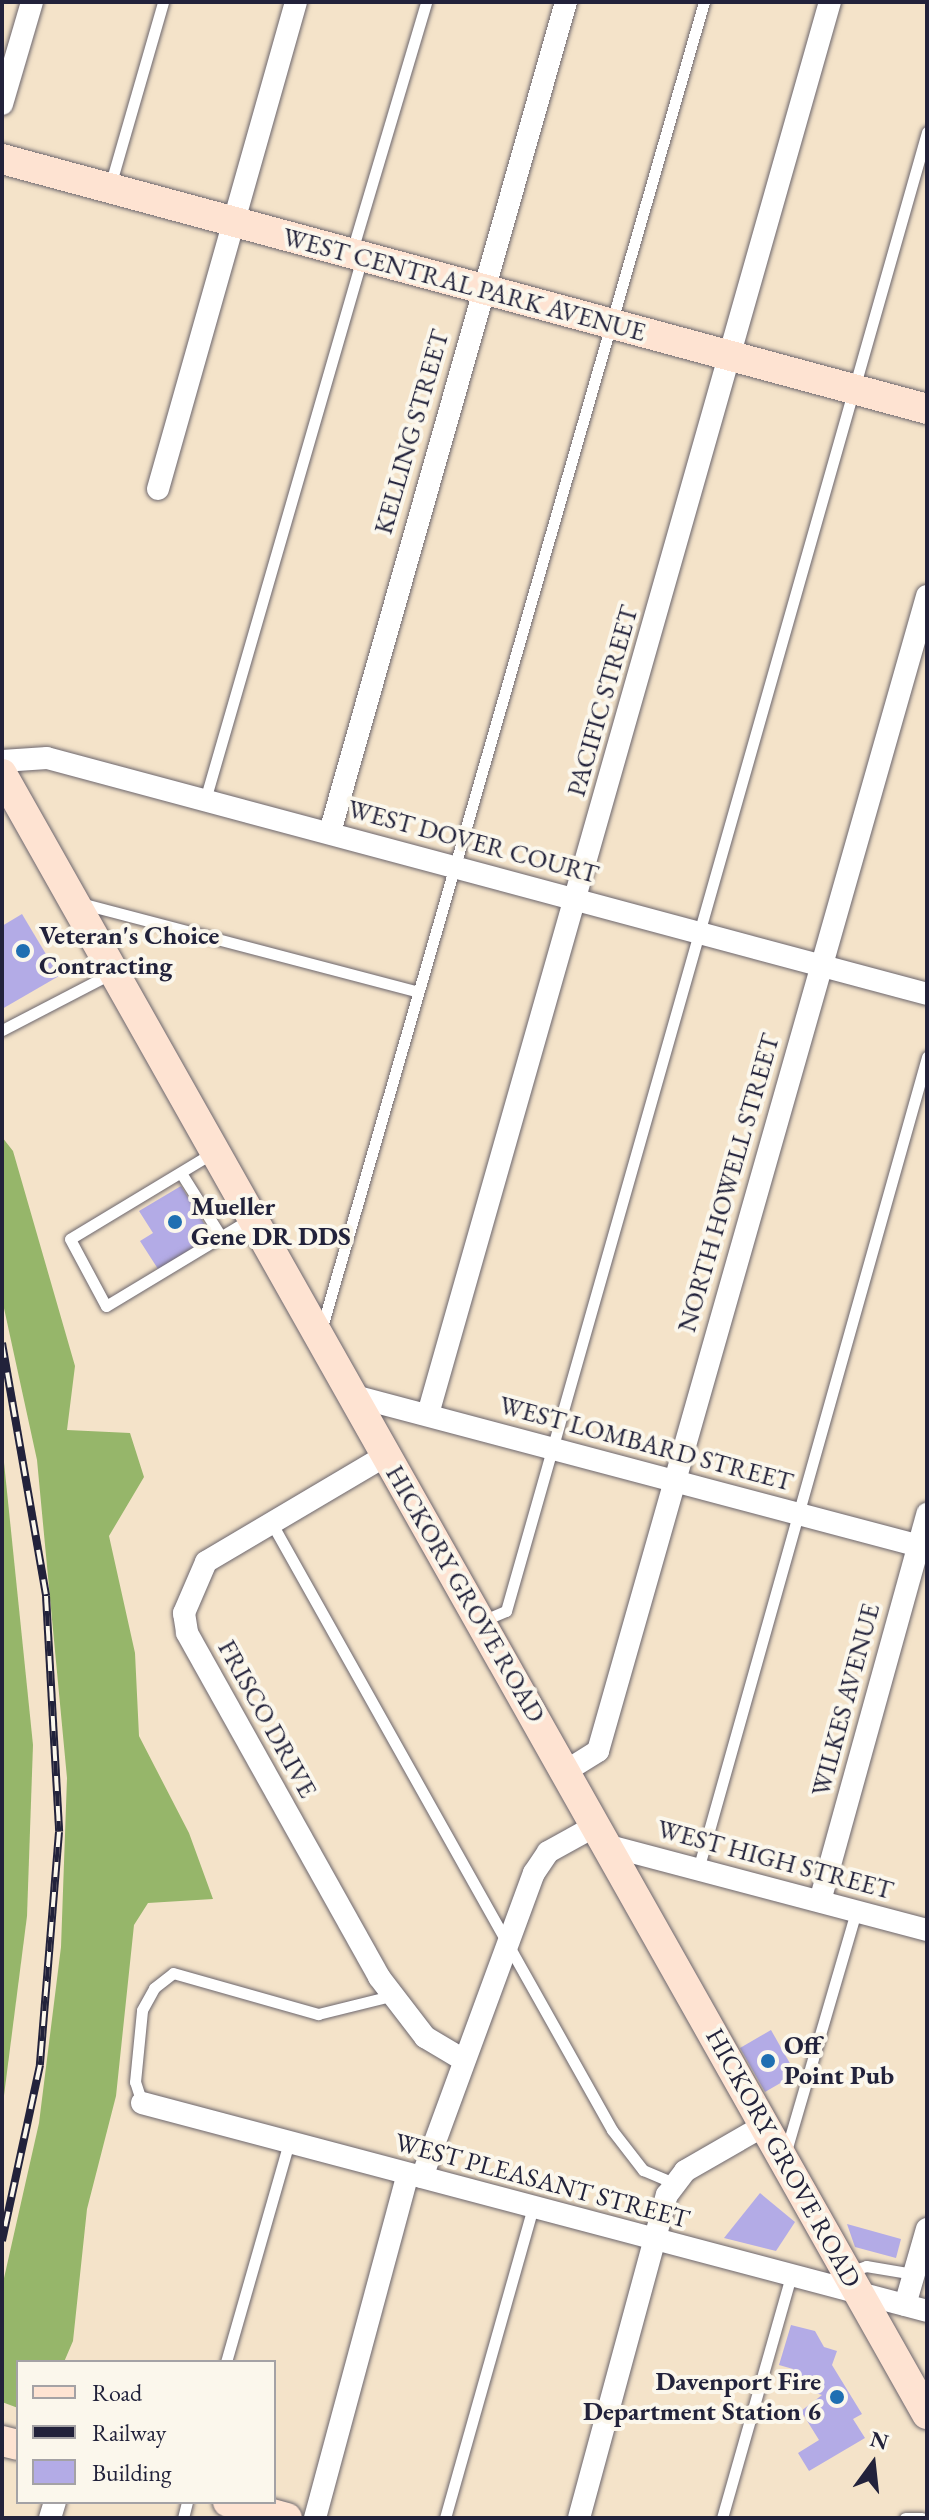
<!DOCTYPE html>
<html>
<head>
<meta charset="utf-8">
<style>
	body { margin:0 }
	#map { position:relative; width:929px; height:2520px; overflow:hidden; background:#f4e3c9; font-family:"EB Garamond",serif }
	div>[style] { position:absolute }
	.forest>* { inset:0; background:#96b66a }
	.building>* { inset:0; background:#b3abe6 }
	.roads { filter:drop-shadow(0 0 2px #6c666d) drop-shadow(0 0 2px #6c666d) }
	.lane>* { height:11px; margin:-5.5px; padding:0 5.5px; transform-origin:5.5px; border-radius:5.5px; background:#fff }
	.street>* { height:22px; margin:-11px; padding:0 11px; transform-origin:11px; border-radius:11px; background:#fff }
	.secondary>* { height:30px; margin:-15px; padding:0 15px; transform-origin:15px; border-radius:15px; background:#fee3d2 }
	.rail>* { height:8px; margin-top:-4px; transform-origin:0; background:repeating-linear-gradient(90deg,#fbf7ec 0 15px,#22223b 0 30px); box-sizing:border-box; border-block:2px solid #22223b }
	.dots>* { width:22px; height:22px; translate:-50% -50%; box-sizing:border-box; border:4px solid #fbf7ec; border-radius:50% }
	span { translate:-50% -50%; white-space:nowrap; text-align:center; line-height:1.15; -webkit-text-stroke:8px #fbf7ec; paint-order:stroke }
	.street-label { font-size:26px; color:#22223b }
	.poi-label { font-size:26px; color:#22223b; font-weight:700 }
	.left { translate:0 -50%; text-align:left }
	.right { translate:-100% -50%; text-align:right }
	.frame { position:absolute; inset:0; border:4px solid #22223b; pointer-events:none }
	.legend { position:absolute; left:16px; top:2360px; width:260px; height:144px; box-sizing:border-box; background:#fbf7ec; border:2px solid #a4a2a5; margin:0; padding:10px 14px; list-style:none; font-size:24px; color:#22223b }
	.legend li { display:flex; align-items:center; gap:16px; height:40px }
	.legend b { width:40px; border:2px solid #a4a2a5 }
	.north { position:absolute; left:833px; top:2424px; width:80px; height:80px; -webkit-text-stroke:6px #fbf7ec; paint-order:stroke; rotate:15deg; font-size:22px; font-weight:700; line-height:32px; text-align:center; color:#22223b }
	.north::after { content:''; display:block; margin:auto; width:28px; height:36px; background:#22223b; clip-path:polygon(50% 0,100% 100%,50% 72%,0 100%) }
</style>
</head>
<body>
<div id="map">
	<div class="forest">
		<i style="clip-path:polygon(2px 1137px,13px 1151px,75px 1366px,67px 1430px,130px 1433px,144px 1477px,109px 1536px,135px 1653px,139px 1736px,189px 1833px,213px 1899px,148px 1903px,134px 1925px,116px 2096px,87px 2209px,73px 2341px,64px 2362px,18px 2362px,18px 2408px,2px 2402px,2px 2287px,39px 2123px,61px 1947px,67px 1778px,37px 1460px,2px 1299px)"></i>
		<i style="clip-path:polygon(2px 1443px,33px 1745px,27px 1916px,2px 2111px)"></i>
	</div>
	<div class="building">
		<i style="clip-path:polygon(22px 914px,59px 976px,2px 1009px,2px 926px)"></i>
		<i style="clip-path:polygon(181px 1186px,212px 1236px,158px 1269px,140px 1241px,153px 1233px,139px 1211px)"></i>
		<i style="clip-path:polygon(771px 2030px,796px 2074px,765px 2092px,740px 2048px)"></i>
		<i style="clip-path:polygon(760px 2193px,795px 2222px,776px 2251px,724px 2238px)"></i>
		<i style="clip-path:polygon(847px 2224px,901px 2239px,896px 2258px,855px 2247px)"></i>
		<i style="clip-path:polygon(791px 2325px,815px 2331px,824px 2347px,837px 2351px,832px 2365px,862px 2414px,853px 2419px,865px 2438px,809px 2471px,798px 2453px,819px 2440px,801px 2411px,822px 2395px,788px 2385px,793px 2369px,779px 2365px)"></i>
	</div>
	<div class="roads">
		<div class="lane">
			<i style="left:110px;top:186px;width:191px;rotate:-73.9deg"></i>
			<i style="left:352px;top:251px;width:260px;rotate:-73.4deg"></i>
			<i style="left:205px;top:800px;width:564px;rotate:-73.85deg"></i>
			<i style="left:80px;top:903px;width:347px;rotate:14.7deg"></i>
			<i style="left:2px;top:1030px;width:124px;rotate:-27.4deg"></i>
			<i style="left:214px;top:1152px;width:168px;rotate:148.9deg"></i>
			<i style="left:70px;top:1239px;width:76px;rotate:61.8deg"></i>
			<i style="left:106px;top:1306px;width:170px;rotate:-31.1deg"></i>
			<i style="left:181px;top:1173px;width:77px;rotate:57.8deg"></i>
			<i style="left:322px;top:1327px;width:1379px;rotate:-73.92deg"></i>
			<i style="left:271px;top:1522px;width:697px;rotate:60.71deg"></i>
			<i style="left:612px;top:2130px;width:51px;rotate:52.2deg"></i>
			<i style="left:643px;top:2170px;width:34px;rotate:23deg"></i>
			<i style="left:482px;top:1621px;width:26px;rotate:-23deg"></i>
			<i style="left:506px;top:1611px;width:1538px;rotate:-74.11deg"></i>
			<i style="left:699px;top:1866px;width:841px;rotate:-74.26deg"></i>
			<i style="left:142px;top:2103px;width:22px;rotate:-108deg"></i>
			<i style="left:135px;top:2082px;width:72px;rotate:-84.4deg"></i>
			<i style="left:142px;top:2010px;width:25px;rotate:-61deg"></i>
			<i style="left:154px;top:1988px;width:24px;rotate:-38deg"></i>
			<i style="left:173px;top:1973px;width:151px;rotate:15.8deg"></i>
			<i style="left:318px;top:2014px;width:75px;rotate:-13.9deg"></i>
			<i style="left:786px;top:2151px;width:250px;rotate:-73.7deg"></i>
			<i style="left:848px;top:2272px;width:19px;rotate:-18deg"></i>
			<i style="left:866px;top:2266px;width:49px;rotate:9.5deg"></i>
			<i style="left:226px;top:2362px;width:229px;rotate:-74deg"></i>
			<i style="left:183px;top:2518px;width:16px;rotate:-76deg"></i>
			<i style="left:445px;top:2518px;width:323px;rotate:-74.2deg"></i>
			<i style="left:722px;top:2518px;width:253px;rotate:-74.1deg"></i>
			<i style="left:905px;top:2518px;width:17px"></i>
		</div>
		<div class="street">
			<i style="left:2px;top:104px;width:106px;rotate:-73.6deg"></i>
			<i style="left:158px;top:489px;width:506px;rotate:-74.18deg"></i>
			<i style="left:2px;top:761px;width:45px;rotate:-3.8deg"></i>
			<i style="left:47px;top:758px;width:911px;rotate:15.01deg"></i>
			<i style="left:330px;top:832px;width:863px;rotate:-74.13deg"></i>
			<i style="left:350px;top:1395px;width:597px;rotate:14.85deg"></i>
			<i style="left:428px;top:1414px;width:1468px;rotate:-74.11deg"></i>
			<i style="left:385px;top:1456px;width:208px;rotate:149.4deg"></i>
			<i style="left:206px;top:1562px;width:56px;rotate:113.3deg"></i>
			<i style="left:184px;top:1613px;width:20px;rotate:81deg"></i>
			<i style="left:187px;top:1633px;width:394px;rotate:60.8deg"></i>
			<i style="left:379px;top:1977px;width:76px;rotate:52.5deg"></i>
			<i style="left:425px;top:2037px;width:43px;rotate:30.7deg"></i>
			<i style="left:566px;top:1771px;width:38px;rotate:-32deg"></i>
			<i style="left:598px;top:1751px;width:1201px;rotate:-74.1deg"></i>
			<i style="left:609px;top:1846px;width:329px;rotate:14.8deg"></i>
			<i style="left:820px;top:1901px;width:402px;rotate:-74.5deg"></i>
			<i style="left:142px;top:2103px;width:812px;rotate:14.84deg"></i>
			<i style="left:422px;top:2177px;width:324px;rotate:-69.8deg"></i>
			<i style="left:534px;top:1873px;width:25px;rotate:-56deg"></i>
			<i style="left:548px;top:1852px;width:56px;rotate:-28.9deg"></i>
			<i style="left:905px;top:2305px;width:79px;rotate:-73.9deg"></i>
			<i style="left:50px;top:2518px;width:17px;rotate:-73deg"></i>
			<i style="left:315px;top:2518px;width:356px;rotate:-74.9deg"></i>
			<i style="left:579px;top:2518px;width:335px;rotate:-74.8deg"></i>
			<i style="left:667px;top:2195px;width:30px;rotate:-53deg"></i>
			<i style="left:685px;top:2171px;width:92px;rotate:-29.9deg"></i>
		</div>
		<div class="secondary">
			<i style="left:2px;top:159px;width:958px;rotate:15.12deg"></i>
			<i style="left:2px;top:774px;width:1883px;rotate:60.58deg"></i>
			<i style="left:2px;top:2441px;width:16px;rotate:14deg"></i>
			<i style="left:228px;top:2502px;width:61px;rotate:15.2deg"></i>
		</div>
	</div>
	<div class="rail">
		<i style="left:2px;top:1343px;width:257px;rotate:80.1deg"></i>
		<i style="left:46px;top:1596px;width:236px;rotate:86.8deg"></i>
		<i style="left:59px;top:1832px;width:234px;rotate:94.7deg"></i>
		<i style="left:40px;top:2065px;width:180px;rotate:102.2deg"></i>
	</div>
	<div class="dots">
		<i style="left:23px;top:951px;background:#1f6fb2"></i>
		<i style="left:175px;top:1222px;background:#1f6fb2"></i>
		<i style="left:768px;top:2061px;background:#1f6fb2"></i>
		<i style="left:837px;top:2397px;background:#1f6fb2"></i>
	</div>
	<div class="street-label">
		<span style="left:464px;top:285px;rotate:15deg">WEST CENTRAL PARK AVENUE</span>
		<span style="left:412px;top:432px;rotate:-74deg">KELLING STREET</span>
		<span style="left:603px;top:701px;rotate:-74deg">PACIFIC STREET</span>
		<span style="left:473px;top:842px;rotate:15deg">WEST DOVER COURT</span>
		<span style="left:729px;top:1183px;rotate:-74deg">NORTH HOWELL STREET</span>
		<span style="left:646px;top:1444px;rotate:15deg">WEST LOMBARD STREET</span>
		<span style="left:465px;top:1594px;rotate:60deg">HICKORY GROVE ROAD</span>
		<span style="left:846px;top:1700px;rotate:-75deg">WILKES AVENUE</span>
		<span style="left:267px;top:1719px;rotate:61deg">FRISCO DRIVE</span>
		<span style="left:775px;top:1860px;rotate:15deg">WEST HIGH STREET</span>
		<span style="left:783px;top:2158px;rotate:61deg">HICKORY GROVE ROAD</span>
		<span style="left:542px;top:2181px;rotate:15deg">WEST PLEASANT STREET</span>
	</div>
	<div class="poi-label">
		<span class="left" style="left:39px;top:951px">Veteran's Choice<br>Contracting</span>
		<span class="left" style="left:191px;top:1222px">Mueller<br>Gene DR DDS</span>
		<span class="left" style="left:784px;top:2061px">Off<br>Point Pub</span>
		<span class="right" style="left:821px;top:2397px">Davenport Fire<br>Department Station 6</span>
	</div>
	<div class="frame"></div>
	<ul class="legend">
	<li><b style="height:10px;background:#fee3d2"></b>Road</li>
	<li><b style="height:10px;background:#22223b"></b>Railway</li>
	<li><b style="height:22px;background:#b3abe6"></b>Building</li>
	</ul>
	<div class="north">N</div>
</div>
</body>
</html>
